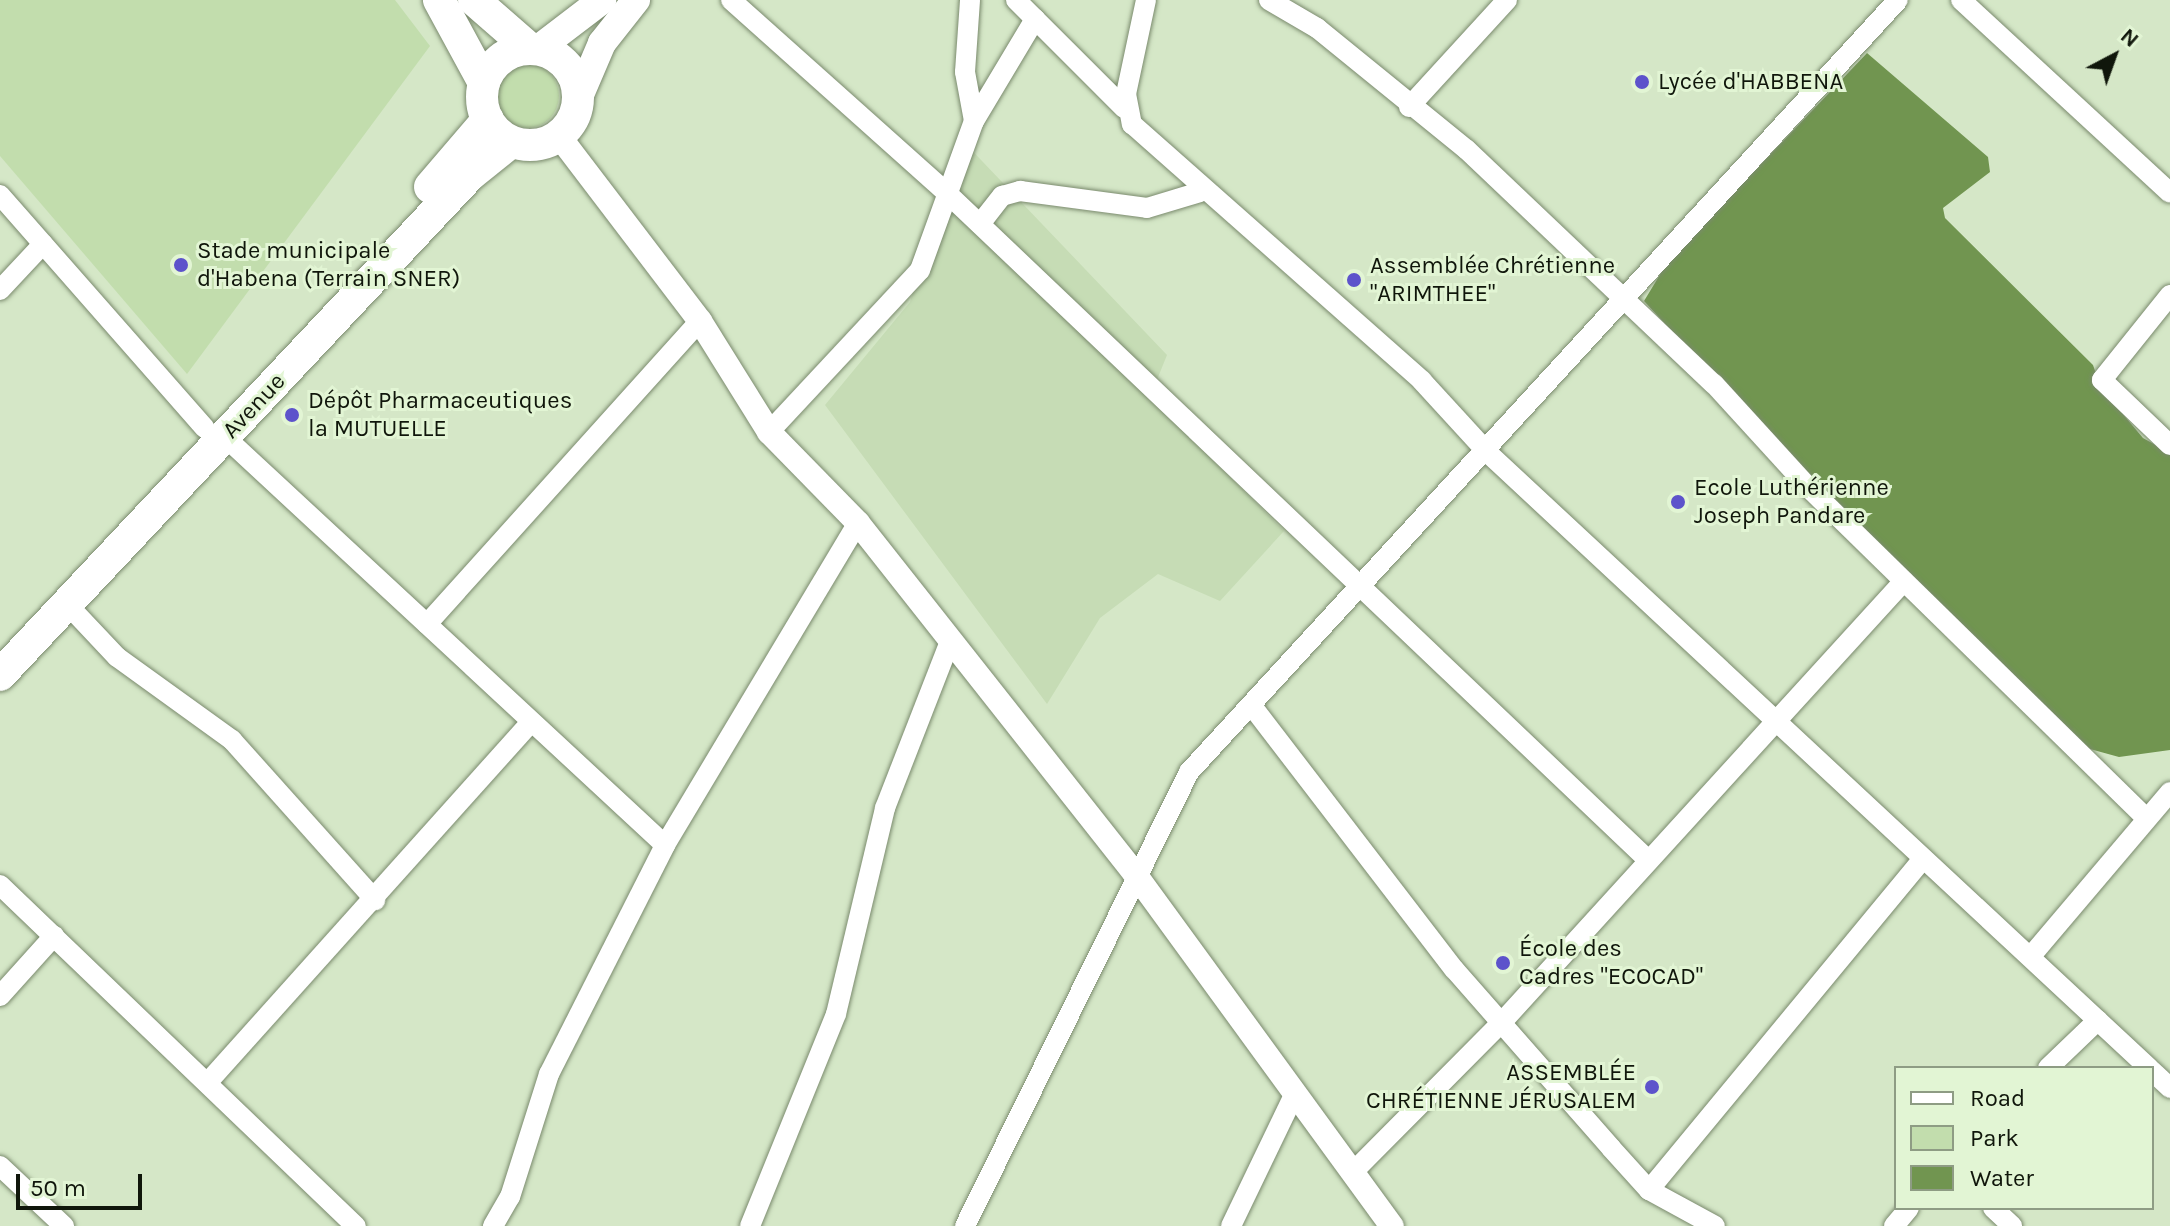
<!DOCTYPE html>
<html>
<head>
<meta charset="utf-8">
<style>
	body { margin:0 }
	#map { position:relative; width:2170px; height:1226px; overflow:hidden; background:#d5e7c7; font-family:Karla,sans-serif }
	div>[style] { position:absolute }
	.built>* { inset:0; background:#c6dcb5 }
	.green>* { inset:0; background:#c2ddad }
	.round { border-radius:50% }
	.water>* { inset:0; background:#719550 }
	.roads { filter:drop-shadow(0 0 2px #7a8a6d) drop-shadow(0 0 2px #7a8a6d) }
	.minor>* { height:20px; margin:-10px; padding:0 10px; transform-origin:10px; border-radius:10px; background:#fff }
	.tertiary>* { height:24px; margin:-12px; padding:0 12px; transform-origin:12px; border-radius:12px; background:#fff }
	.secondary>* { height:28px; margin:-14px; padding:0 14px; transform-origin:14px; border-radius:14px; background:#fff }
	.trunk>* { height:32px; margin:-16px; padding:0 16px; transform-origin:16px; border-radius:16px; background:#fff }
	.trunk>.ring { margin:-16px; padding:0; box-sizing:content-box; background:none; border:32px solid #fff; border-radius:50% }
	.dots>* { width:22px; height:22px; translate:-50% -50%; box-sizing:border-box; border:4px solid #e2f5d4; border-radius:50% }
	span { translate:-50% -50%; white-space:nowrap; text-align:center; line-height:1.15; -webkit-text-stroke:6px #e2f5d4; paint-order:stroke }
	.poi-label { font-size:24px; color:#10160b }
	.left { translate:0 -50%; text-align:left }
	.right { translate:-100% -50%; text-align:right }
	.street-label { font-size:24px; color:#10160b }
	.legend { position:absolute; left:1894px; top:1066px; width:260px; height:144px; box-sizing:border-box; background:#e2f5d4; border:2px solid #8e9c84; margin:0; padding:10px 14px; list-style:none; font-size:24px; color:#10160b }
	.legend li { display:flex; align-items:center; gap:16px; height:40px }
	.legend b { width:40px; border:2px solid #8e9c84 }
	.north { position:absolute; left:2074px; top:16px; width:80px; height:80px; -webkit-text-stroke:6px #e2f5d4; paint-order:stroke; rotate:41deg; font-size:22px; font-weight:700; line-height:32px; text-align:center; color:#10160b }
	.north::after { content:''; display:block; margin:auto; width:28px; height:36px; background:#10160b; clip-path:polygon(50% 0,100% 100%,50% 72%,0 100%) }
	.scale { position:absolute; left:16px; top:1174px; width:126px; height:36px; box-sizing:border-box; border:4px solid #10160b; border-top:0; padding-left:10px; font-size:24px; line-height:28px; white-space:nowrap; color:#10160b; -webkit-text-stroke:6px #e2f5d4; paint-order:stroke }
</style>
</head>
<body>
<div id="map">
	<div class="built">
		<i style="clip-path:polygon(961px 139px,1167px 355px,1150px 397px,1284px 531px,1220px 601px,1158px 574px,1100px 618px,1047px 704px,825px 405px,910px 302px)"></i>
	</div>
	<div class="green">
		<i style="clip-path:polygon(0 0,395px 0,430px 46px,187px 374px,0 156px)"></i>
		<i class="round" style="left:495px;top:64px;width:64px;height:64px"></i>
	</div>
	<div class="water">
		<i style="clip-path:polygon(1867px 53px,1988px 157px,1990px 172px,1943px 208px,1945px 218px,2093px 365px,2101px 388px,2143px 438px,2170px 453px,2170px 750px,2119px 757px,2079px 746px,1834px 507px,1644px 301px,1667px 263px)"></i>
	</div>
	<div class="roads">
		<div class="minor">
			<i style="left:731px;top:0;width:292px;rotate:41.8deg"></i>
			<i style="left:949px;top:195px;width:962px;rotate:43.57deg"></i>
			<i style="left:1016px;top:0;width:153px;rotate:45deg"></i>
			<i style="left:1146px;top:0;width:96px;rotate:102deg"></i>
			<i style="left:1126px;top:94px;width:31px;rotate:79deg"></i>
			<i style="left:1132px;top:124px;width:387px;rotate:41.5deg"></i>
			<i style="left:1422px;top:381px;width:98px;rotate:47.5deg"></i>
			<i style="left:1488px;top:453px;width:903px;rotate:42.94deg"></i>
			<i style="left:1269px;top:0;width:56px;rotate:30.3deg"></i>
			<i style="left:1317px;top:28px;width:193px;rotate:39.1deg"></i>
			<i style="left:1467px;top:150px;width:340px;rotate:43.5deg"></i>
			<i style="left:1714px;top:384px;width:138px;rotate:47.6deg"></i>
			<i style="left:1807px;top:486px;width:474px;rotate:44.4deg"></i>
			<i style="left:1961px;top:0;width:284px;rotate:42.7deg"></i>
			<i style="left:1409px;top:107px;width:145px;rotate:-47.5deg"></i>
			<i style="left:974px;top:121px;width:119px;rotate:-59.1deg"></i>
			<i style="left:0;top:195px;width:310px;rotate:48.7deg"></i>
			<i style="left:980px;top:224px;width:36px;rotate:-52deg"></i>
			<i style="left:1002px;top:196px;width:19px;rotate:-16deg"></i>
			<i style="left:1020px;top:191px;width:128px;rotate:7.6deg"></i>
			<i style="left:1147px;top:208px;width:55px;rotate:-16.8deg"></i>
			<i style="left:0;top:290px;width:63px;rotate:-46.9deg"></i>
			<i style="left:2170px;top:295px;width:109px;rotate:128.7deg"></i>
			<i style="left:2102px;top:380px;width:94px;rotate:43.7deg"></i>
			<i style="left:769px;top:432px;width:221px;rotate:-47deg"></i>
			<i style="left:920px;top:270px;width:158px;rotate:-70.1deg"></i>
			<i style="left:974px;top:121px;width:50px;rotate:-100.4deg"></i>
			<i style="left:965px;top:72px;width:72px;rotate:-86deg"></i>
			<i style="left:225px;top:437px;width:600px;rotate:42.84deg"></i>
			<i style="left:67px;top:604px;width:73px;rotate:46.7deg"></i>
			<i style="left:117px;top:657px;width:142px;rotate:35.8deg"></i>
			<i style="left:232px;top:740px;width:215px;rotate:48.2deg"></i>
			<i style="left:427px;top:624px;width:408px;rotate:-48deg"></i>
			<i style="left:1252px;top:706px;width:332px;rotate:52.5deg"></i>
			<i style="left:1454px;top:969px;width:238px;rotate:48.7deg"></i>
			<i style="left:1611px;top:1148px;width:57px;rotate:47.9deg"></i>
			<i style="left:1649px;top:1190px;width:75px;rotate:28.6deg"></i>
			<i style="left:0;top:885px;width:493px;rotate:43.8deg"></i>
			<i style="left:2031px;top:956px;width:215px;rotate:-49.7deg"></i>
			<i style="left:0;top:996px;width:81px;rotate:-48deg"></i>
			<i style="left:2048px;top:1068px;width:69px;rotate:-43.8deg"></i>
			<i style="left:2152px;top:1071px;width:25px;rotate:43deg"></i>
			<i style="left:209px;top:1081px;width:481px;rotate:-48.1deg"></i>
			<i style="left:0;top:1166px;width:88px;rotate:43.2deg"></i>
			<i style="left:1354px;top:1171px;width:211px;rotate:-45.2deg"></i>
			<i style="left:1503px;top:1021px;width:595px;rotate:-47.66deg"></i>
			<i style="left:1649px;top:1190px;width:430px;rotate:-50.4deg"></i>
			<i style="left:1993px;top:1208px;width:26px;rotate:43deg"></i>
			<i style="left:493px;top:1226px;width:34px;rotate:-60deg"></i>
			<i style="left:510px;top:1197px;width:129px;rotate:-72.4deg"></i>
			<i style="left:549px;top:1074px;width:257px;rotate:-63.1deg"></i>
			<i style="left:665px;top:845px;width:375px;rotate:-59.1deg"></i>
			<i style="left:750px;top:1226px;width:229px;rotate:-67.9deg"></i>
			<i style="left:836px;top:1014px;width:212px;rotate:-76.6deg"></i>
			<i style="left:885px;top:808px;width:179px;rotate:-68.7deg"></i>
			<i style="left:965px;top:1226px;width:506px;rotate:-63.74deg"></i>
			<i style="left:1189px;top:772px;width:1048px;rotate:-47.44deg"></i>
			<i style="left:1231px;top:1226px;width:143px;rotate:-64.3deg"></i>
			<i style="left:1894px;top:1226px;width:23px;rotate:-50deg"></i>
		</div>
		<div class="tertiary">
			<i style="left:559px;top:136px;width:233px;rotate:52.7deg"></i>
			<i style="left:700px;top:321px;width:131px;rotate:58.1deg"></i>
			<i style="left:769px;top:432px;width:127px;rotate:45.6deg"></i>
			<i style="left:858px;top:523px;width:447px;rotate:51.7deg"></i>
			<i style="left:1135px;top:874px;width:436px;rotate:53.9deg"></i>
		</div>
		<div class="secondary">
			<i style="left:538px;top:49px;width:81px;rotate:-37.4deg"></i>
			<i style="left:579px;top:97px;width:59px;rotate:-66.9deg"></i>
			<i style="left:602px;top:43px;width:55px;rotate:-51.7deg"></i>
		</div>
		<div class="trunk">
			<i style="left:439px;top:0;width:94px;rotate:61.5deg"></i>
			<i style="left:474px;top:0;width:73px;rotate:41.1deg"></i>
			<i class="ring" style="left:482px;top:49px;width:64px;height:64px"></i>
			<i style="left:430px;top:187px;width:89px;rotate:-49.5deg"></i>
			<i style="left:0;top:675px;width:686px;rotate:-46.77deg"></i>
			<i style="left:470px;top:175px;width:53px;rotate:-38.8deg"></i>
		</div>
	</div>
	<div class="dots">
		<i style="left:1642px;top:82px;background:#5d53cb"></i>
		<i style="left:181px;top:265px;background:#5d53cb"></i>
		<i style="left:1354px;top:280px;background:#5d53cb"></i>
		<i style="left:292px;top:415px;background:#5d53cb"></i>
		<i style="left:1678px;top:502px;background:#5d53cb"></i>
		<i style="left:1503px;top:963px;background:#5d53cb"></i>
		<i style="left:1652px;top:1087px;background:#5d53cb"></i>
	</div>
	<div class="poi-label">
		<span class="left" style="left:1658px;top:82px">Lycée d'HABBENA</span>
		<span class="left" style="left:197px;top:265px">Stade municipale<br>d'Habena (Terrain SNER)</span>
		<span class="left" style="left:1370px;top:280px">Assemblée Chrétienne<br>"ARIMTHEE"</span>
		<span class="left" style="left:308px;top:415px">Dépôt Pharmaceutiques<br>la MUTUELLE</span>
		<span class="left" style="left:1694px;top:502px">Ecole Luthérienne<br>Joseph Pandare</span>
		<span class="left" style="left:1519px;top:963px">École des<br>Cadres "ECOCAD"</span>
		<span class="right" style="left:1636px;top:1087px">ASSEMBLÉE<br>CHRÉTIENNE JÉRUSALEM</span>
	</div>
	<div class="street-label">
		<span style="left:254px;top:406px;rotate:-47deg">Avenue</span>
	</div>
	<ul class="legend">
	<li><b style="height:10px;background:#fff"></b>Road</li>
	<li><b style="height:22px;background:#c2ddad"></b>Park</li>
	<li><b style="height:22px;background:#719550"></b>Water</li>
	</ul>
	<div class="north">N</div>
	<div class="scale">50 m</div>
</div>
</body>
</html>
